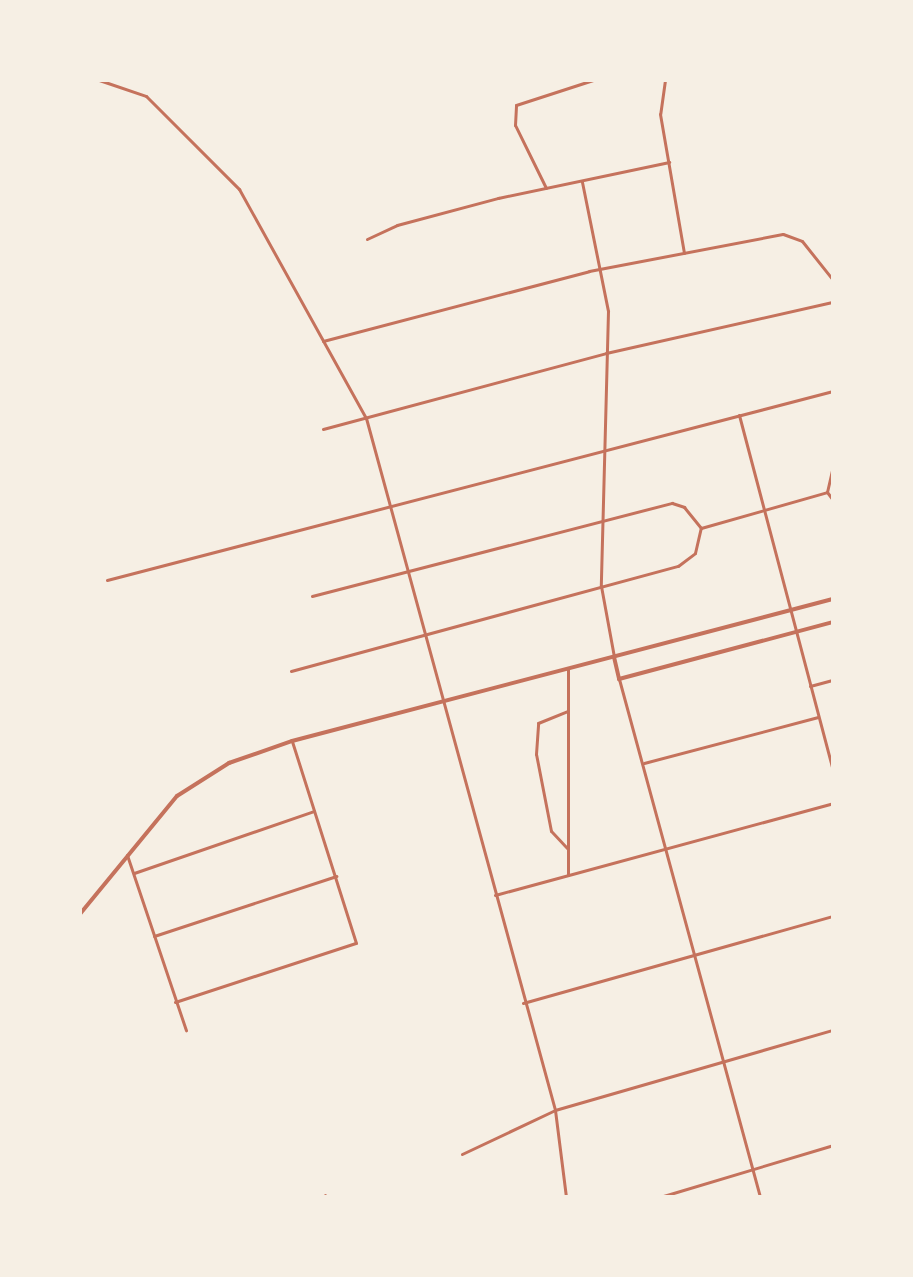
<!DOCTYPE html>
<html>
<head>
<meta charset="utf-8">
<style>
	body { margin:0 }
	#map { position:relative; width:913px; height:1277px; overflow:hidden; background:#f6efe4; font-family:Montserrat,sans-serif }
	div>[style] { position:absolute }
	.minor>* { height:3px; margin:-1.5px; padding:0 1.5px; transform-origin:1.5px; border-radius:1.5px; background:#c5725c }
	.tertiary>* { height:4px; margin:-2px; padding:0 2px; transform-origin:2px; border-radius:2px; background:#c5725c }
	span { translate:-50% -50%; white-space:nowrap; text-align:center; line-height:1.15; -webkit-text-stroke:7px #f6efe4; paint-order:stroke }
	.frame { position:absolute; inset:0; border:82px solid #f6efe4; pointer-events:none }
</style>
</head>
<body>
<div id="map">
	<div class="minor">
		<i style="left:99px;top:80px;width:50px;rotate:18.8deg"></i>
		<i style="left:146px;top:96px;width:132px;rotate:45deg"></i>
		<i style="left:239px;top:189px;width:262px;rotate:61deg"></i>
		<i style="left:366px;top:418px;width:717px;rotate:74.72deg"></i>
		<i style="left:555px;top:1110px;width:88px;rotate:82.8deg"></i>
		<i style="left:665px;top:80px;width:34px;rotate:98deg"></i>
		<i style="left:660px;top:114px;width:141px;rotate:80.2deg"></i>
		<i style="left:582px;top:182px;width:132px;rotate:78.6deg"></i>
		<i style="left:608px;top:311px;width:275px;rotate:91.5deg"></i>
		<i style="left:601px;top:586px;width:72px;rotate:79.6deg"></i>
		<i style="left:546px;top:188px;width:70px;rotate:-116.2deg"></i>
		<i style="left:515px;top:125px;width:20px;rotate:-87deg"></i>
		<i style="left:516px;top:105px;width:81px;rotate:-18deg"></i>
		<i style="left:367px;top:239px;width:33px;rotate:-25deg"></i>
		<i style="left:397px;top:225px;width:105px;rotate:-15deg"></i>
		<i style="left:498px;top:198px;width:175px;rotate:-11.9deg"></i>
		<i style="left:323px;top:341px;width:275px;rotate:-14.7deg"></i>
		<i style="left:589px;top:271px;width:197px;rotate:-10.8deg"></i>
		<i style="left:783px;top:234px;width:20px;rotate:20deg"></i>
		<i style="left:802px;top:241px;width:50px;rotate:51.5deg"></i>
		<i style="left:739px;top:415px;width:368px;rotate:75.2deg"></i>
		<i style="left:323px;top:429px;width:293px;rotate:-15deg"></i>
		<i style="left:606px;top:353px;width:233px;rotate:-12.7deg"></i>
		<i style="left:827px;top:492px;width:27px;rotate:-77deg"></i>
		<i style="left:827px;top:492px;width:10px;rotate:53deg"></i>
		<i style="left:701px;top:528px;width:131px;rotate:-15.9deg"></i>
		<i style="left:107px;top:580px;width:750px;rotate:-14.59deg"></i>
		<i style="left:312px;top:596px;width:372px;rotate:-14.5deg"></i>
		<i style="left:672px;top:503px;width:13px;rotate:18deg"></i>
		<i style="left:684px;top:507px;width:27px;rotate:51deg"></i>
		<i style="left:568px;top:669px;width:206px;rotate:90deg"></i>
		<i style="left:291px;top:671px;width:401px;rotate:-15.2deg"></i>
		<i style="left:678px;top:566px;width:21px;rotate:-37deg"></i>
		<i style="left:695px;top:553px;width:26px;rotate:-77deg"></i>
		<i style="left:619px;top:679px;width:537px;rotate:74.77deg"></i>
		<i style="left:810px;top:686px;width:24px;rotate:-15deg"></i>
		<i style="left:644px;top:763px;width:180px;rotate:-14.8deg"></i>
		<i style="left:567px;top:848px;width:23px;rotate:-133deg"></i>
		<i style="left:551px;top:831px;width:78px;rotate:-101deg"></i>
		<i style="left:536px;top:754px;width:31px;rotate:-86deg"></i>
		<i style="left:538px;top:723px;width:31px;rotate:-22deg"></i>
		<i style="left:127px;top:855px;width:185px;rotate:71.4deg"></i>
		<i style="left:134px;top:873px;width:190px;rotate:-19deg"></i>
		<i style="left:495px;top:895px;width:350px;rotate:-15.2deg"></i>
		<i style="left:154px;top:936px;width:192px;rotate:-18.2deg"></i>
		<i style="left:175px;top:1002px;width:190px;rotate:-18.1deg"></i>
		<i style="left:356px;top:943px;width:212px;rotate:-107.6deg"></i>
		<i style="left:523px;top:1003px;width:322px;rotate:-15.7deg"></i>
		<i style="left:462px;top:1154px;width:103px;rotate:-25.3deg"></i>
		<i style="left:555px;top:1110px;width:289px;rotate:-16.1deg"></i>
		<i style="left:325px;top:1195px;width:2px;rotate:90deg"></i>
		<i style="left:660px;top:1197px;width:181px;rotate:-16.7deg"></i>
	</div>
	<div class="tertiary">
		<i style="left:614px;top:657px;width:23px;rotate:77deg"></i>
		<i style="left:619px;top:679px;width:221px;rotate:-14.9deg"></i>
		<i style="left:80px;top:914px;width:153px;rotate:-50.6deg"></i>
		<i style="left:177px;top:796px;width:62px;rotate:-32.4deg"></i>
		<i style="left:229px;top:763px;width:67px;rotate:-19.2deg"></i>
		<i style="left:292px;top:741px;width:559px;rotate:-14.71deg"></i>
	</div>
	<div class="frame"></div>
</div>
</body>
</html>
